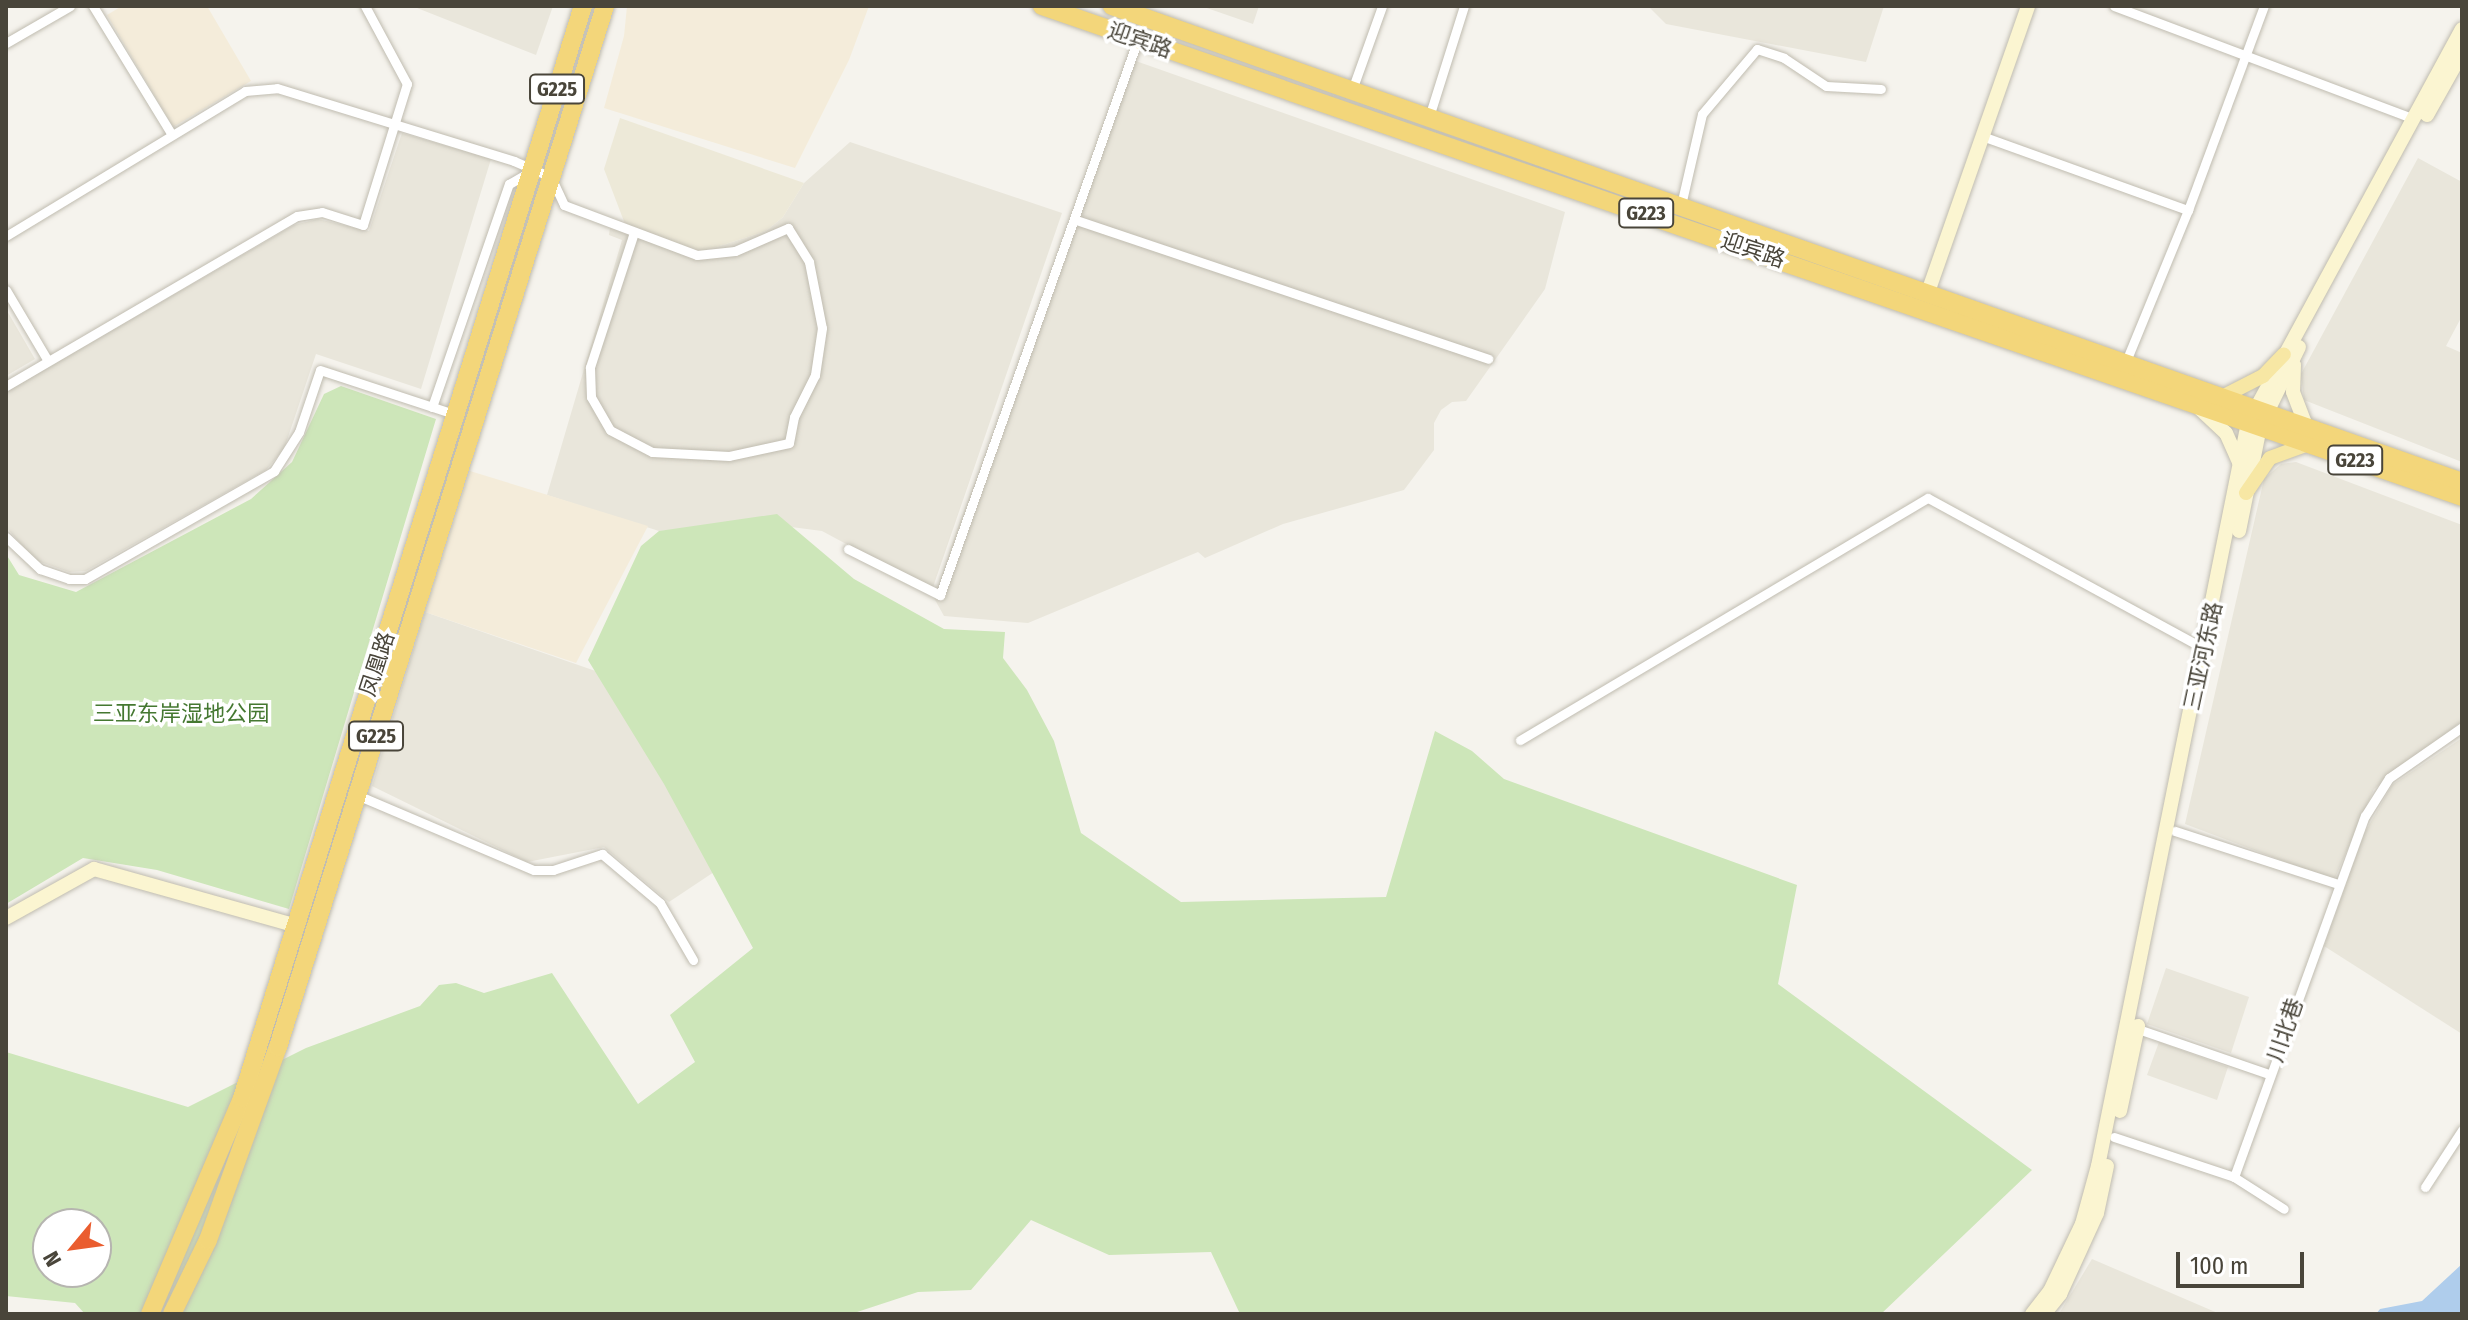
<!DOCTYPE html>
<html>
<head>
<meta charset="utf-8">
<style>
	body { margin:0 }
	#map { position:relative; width:2468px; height:1320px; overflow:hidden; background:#f5f3ed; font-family:"Fira Sans Condensed","Noto Sans SC",sans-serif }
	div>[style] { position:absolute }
	.residential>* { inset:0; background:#e9e6db }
	.commercial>* { inset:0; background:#f4ecda }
	.education>* { inset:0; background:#ede9d8 }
	.green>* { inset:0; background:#cde6b9 }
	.water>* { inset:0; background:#afcdec }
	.roads { filter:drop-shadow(0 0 2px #c0bcb0) drop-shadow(0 0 2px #c0bcb0) }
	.street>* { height:9px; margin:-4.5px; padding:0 4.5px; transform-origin:4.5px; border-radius:4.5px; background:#fff }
	.secondary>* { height:14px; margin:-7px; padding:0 7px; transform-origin:7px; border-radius:7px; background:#fbf5d1 }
	.primary>* { height:14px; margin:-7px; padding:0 7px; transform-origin:7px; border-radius:7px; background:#f7e7a4 }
	.highway>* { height:18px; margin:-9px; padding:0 9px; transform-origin:9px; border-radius:9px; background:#f3d67a }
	span { translate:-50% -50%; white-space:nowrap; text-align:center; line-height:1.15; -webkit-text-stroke:7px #fff; paint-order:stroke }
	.shield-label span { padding:2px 6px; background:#fff; border:2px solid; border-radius:6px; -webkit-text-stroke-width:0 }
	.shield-label { font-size:20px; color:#49453a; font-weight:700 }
	.street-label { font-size:22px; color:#49453a }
	.park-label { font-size:22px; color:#457831 }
	.frame { position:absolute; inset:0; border:8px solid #49453a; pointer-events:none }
	.north { position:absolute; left:32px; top:1208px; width:80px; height:80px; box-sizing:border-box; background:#fff; border:2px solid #b6b5b0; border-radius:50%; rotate:241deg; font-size:22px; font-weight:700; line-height:32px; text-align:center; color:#49453a }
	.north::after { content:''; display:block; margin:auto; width:28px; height:36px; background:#ea5d2f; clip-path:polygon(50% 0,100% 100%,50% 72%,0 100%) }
	.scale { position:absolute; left:2176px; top:1252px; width:128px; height:36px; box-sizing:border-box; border:4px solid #49453a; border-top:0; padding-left:10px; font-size:24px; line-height:28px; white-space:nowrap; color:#49453a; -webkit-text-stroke:6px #fff; paint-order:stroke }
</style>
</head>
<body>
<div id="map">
	<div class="residential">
		<i style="clip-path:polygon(412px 6px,553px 6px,536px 55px)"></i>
		<i style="clip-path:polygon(1201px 6px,1259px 6px,1253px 24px)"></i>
		<i style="clip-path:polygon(1648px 6px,1884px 6px,1866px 62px,1666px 24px)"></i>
		<i style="clip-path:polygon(1133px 60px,1565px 212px,1545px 289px,1466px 401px,1452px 402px,1441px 410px,1434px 423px,1434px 450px,1404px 490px,1283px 524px,1205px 558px,1198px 552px,1028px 623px,944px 616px,934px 598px,958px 527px)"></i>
		<i style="clip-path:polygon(402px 133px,491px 159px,421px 389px,316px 354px,284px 449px,266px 470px,86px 571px,69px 572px,35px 560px,6px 527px,6px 392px,294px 225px,318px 219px,369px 231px)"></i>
		<i style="clip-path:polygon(850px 142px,1062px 213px,932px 590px,822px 531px,776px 525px,659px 531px,547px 495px,622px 240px,609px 235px,611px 219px,698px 253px,766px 231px,783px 217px,804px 183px)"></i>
		<i style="clip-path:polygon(2418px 158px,2462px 182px,2462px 316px,2446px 346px,2462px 353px,2462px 462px,2304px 400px,2301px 374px)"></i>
		<i style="clip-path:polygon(6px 309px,35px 359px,6px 376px)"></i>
		<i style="clip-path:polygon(2296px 462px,2462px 525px,2462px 721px,2374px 789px,2334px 880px,2185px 824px,2264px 479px,2281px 464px)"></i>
		<i style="clip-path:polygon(425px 612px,610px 676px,717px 870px,669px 902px,604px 847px,527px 862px,372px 786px)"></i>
		<i style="clip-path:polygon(2462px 738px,2462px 1034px,2324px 946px,2364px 834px,2392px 785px)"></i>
		<i style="clip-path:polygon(2166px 968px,2249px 997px,2231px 1053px,2147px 1024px)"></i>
		<i style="clip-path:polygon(2159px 1042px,2228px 1067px,2217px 1100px,2147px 1075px)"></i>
		<i style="clip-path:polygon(2092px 1259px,2220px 1314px,2064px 1314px,2060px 1312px)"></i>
	</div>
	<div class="commercial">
		<i style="clip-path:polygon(122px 6px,207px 6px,251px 81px,173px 127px,107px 15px)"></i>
		<i style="clip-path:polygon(627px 6px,869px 6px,849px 60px,795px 168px,604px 108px,624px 36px)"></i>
		<i style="clip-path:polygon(470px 471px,648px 526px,576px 663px,425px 612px)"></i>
	</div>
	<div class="education">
		<i style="clip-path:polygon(620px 118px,804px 183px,783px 217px,766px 231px,698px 253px,625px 224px,604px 169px)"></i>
	</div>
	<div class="green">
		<i style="clip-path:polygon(341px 386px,436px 419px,289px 909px,157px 870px,83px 858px,6px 904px,6px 554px,19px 575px,76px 592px,251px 499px,292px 462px,324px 394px)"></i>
		<i style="clip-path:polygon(evenodd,777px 514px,854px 579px,944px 629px,1005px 632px,1003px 658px,1027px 690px,1054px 741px,1081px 833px,1181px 902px,1386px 897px,1435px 731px,1472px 751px,1504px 779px,1797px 885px,1778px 984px,2032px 1170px,1881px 1314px,1240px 1314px,1211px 1252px,1109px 1255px,1031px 1220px,971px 1290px,918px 1292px,851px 1314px,85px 1314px,75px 1303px,6px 1296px,6px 1052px,188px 1107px,306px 1048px,420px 1006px,439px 985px,456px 983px,484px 993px,552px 973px,638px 1104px,695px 1062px,670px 1015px,753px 948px,664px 784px,588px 660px,641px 546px,659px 531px,777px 514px,48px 1224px,96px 1224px,96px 1272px,48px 1272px,48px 1224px)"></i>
	</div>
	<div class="water">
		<i style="clip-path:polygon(2462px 1264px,2462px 1314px,2376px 1314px,2380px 1309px,2422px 1301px)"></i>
	</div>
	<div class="roads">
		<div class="street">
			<i style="left:93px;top:6px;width:151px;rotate:58.5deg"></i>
			<i style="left:2114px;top:6px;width:321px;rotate:20.6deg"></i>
			<i style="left:6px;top:43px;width:74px;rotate:-30deg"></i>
			<i style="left:1352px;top:90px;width:89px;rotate:-70.3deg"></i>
			<i style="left:1429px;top:117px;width:116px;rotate:-72.5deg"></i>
			<i style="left:1982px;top:136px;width:219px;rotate:19.8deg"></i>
			<i style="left:2188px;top:210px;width:163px;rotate:112.3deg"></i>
			<i style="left:1681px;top:205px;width:93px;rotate:-77deg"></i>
			<i style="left:1702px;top:114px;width:85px;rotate:-49.8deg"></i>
			<i style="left:1757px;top:49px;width:28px;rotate:18deg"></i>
			<i style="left:1784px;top:58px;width:50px;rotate:33.7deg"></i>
			<i style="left:1826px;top:86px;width:55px;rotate:3.1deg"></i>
			<i style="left:2188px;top:210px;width:218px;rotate:-69.6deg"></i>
			<i style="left:1076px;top:220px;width:435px;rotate:18.6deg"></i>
			<i style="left:6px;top:236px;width:280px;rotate:-31.2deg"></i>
			<i style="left:245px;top:91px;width:32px;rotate:-5deg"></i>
			<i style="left:277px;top:88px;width:248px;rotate:17.1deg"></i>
			<i style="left:514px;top:161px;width:40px;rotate:23.4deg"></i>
			<i style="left:551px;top:177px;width:31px;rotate:65deg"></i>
			<i style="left:564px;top:205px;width:142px;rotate:20.6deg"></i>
			<i style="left:697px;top:255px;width:38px;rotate:-6deg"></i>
			<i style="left:735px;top:251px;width:58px;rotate:-23.5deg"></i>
			<i style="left:788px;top:228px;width:40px;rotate:58deg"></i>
			<i style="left:809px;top:262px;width:67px;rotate:78.9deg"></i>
			<i style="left:822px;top:328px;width:48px;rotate:98.5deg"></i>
			<i style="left:815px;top:375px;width:47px;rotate:116.6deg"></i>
			<i style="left:794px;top:417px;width:26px;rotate:101deg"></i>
			<i style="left:789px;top:443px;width:61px;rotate:167.8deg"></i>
			<i style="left:729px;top:456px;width:77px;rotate:-177deg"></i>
			<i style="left:652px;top:452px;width:47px;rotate:-152.4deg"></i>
			<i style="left:610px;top:430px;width:38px;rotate:-120deg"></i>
			<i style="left:591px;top:397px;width:30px;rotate:-92deg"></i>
			<i style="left:590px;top:367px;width:142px;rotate:-71.9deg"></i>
			<i style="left:6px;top:290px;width:82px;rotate:59.4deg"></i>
			<i style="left:6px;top:386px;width:337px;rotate:-30.3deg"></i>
			<i style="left:297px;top:216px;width:25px;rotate:-9deg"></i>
			<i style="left:322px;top:212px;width:43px;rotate:17.6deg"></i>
			<i style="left:363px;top:225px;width:148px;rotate:-72.7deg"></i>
			<i style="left:407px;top:84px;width:89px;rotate:-118.3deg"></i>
			<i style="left:432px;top:407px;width:236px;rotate:-71deg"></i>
			<i style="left:509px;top:184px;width:22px;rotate:-30deg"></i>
			<i style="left:6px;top:537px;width:47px;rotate:43.3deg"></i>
			<i style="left:40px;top:569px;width:31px;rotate:19deg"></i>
			<i style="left:69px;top:579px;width:16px"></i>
			<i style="left:85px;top:579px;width:218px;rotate:-29.7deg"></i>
			<i style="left:274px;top:471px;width:46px;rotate:-57.3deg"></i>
			<i style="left:299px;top:432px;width:65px;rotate:-71.3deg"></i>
			<i style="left:320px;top:370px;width:141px;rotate:18.2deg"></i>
			<i style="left:848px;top:549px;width:103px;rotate:26.6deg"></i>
			<i style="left:940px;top:595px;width:590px;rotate:-70.4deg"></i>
			<i style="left:1520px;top:740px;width:474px;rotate:-30.7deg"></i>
			<i style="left:1928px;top:498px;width:315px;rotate:28.6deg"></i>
			<i style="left:357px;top:795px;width:192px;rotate:23deg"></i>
			<i style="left:534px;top:870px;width:19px"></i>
			<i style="left:553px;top:870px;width:52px;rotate:-18.1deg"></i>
			<i style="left:602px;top:854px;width:76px;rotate:40.2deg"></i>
			<i style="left:660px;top:903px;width:66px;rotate:59.9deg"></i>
			<i style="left:2175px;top:831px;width:171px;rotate:18deg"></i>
			<i style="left:2138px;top:1029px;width:139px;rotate:19deg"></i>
			<i style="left:2114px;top:1137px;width:126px;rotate:18.4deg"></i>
			<i style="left:2234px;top:1177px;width:59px;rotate:32.6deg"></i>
			<i style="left:2234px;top:1177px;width:384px;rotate:-70.1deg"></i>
			<i style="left:2365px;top:816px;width:45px;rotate:-57.7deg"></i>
			<i style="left:2389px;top:778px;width:89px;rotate:-34.9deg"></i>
			<i style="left:2425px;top:1187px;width:68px;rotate:-57deg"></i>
		</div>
		<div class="secondary">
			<i style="left:2427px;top:115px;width:71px;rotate:-60.6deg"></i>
			<i style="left:1928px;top:292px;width:303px;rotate:-70.7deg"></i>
			<i style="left:2294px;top:365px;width:27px;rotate:92deg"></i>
			<i style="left:2293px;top:392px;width:36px;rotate:69deg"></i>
			<i style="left:2200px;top:409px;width:35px;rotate:43deg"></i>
			<i style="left:2226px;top:433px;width:32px;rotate:66deg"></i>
			<i style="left:2239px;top:531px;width:106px;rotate:-78.6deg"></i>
			<i style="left:2260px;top:427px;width:89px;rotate:-64deg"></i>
			<i style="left:6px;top:918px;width:101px;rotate:-29.1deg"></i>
			<i style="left:94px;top:869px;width:211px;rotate:15.7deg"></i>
			<i style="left:2120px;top:1111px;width:87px;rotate:-78deg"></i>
			<i style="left:2032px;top:1314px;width:29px;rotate:-52deg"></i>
			<i style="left:2050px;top:1291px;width:74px;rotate:-64.5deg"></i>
			<i style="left:2082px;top:1224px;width:60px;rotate:-74.6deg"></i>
			<i style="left:2098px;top:1166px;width:758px;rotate:-78.59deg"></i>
			<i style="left:2248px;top:423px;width:448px;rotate:-61.5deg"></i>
			<i style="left:2044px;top:1314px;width:26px;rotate:-51deg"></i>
			<i style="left:2060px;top:1294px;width:89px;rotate:-65.4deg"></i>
			<i style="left:2097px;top:1213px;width:48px;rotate:-78deg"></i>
		</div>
		<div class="primary">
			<i style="left:2222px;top:397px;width:46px;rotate:-27.1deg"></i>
			<i style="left:2263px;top:376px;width:30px;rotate:-46deg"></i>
			<i style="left:2246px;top:493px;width:42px;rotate:-55.6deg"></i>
			<i style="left:2270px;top:458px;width:40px;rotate:-20.2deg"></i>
		</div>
		<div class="highway">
			<i style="left:1042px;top:6px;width:1502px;rotate:19.07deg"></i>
			<i style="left:1112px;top:6px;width:1431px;rotate:19.42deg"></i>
			<i style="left:150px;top:1314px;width:235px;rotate:-66.9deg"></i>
			<i style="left:242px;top:1098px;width:1144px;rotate:-72.66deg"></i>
			<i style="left:172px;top:1314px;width:82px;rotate:-64.1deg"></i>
			<i style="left:208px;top:1240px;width:205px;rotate:-70.1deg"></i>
			<i style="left:278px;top:1047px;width:1091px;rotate:-72.56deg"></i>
		</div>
	</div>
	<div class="shield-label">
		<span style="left:557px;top:89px">G225</span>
		<span style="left:1646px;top:213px">G223</span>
		<span style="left:2355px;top:460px">G223</span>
		<span style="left:376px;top:736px">G225</span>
	</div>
	<div class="street-label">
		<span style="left:1140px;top:40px;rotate:19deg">迎宾路</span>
		<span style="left:1753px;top:250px;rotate:19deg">迎宾路</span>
		<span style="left:2203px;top:656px;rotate:-78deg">三亚河东路</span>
		<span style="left:377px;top:664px;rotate:-72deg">凤凰路</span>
		<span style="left:2285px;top:1030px;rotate:-71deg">川北巷</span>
	</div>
	<div class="park-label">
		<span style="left:181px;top:714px">三亚东岸湿地公园</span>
	</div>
	<div class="frame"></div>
	<div class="north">N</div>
	<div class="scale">100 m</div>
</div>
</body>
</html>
